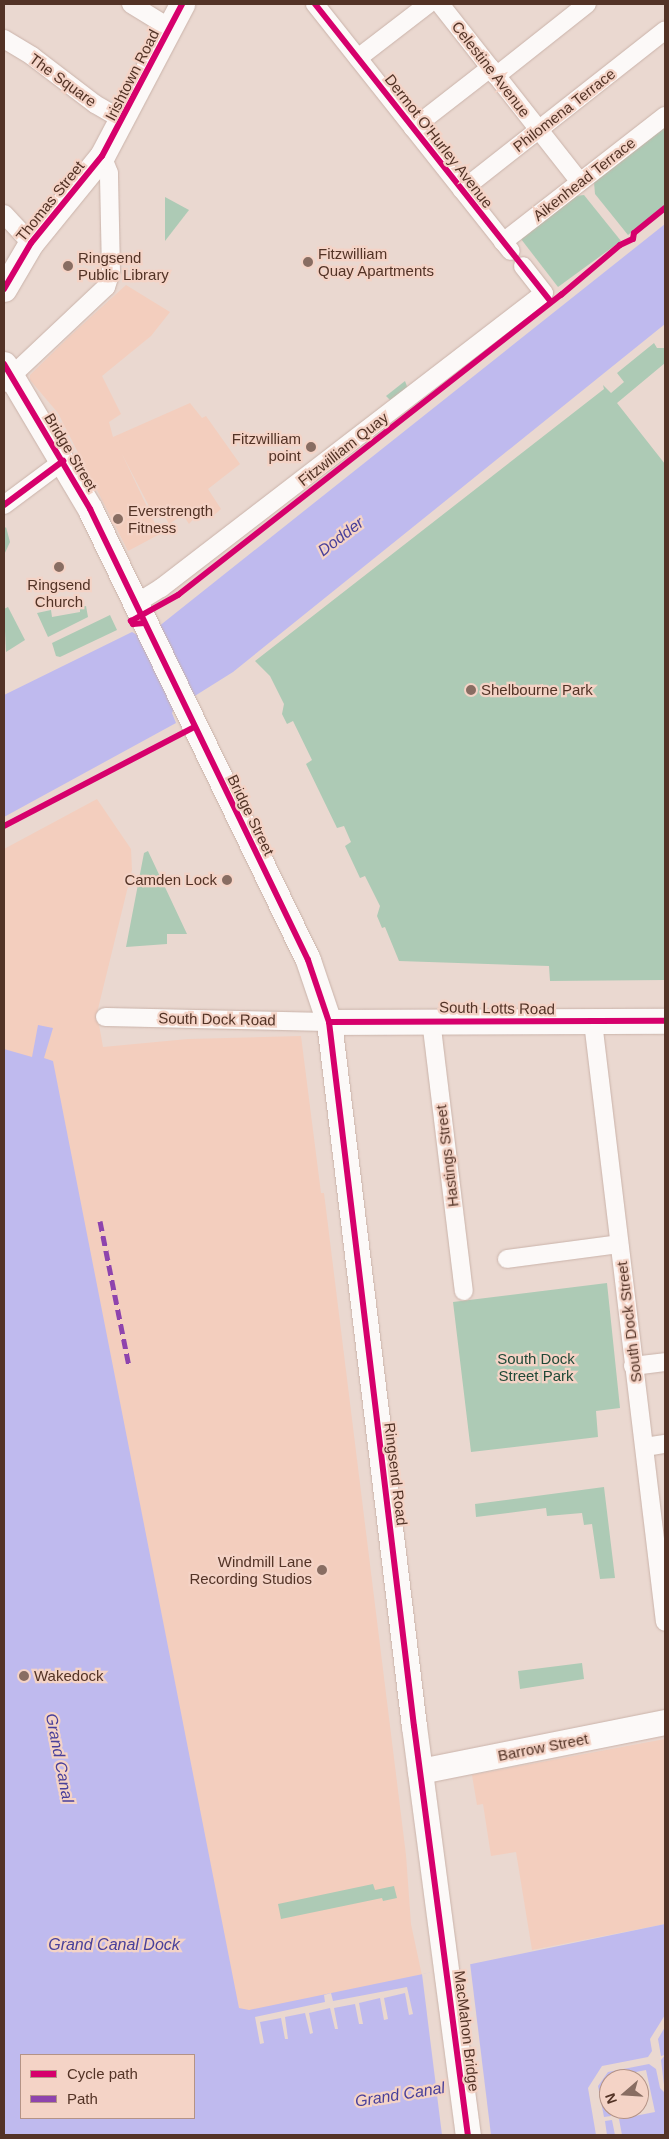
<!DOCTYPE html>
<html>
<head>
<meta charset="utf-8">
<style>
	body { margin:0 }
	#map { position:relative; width:669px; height:2139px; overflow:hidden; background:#ead8d0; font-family:Helvetica,sans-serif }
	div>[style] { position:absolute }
	.built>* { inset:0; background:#f3cebe }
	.green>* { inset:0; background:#adcab5 }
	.water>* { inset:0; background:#bfbaee }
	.pier>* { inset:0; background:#ead8d0 }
	.roads { filter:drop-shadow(0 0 1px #cab3aa) drop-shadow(0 0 1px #cab3aa) }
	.street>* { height:18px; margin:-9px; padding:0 9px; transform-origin:9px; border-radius:9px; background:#fcf9f8 }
	.secondary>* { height:25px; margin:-12.5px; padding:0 12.5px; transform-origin:12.5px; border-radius:12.5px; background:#fcf9f8 }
	.quiet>* { height:5px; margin-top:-2.5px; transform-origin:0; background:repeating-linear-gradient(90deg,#8e44ad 0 10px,transparent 0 15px) }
	.cycleway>* { height:6px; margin:-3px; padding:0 3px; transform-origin:3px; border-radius:3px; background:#d6006c }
	.dots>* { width:14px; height:14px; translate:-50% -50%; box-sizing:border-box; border:2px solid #f4d3c6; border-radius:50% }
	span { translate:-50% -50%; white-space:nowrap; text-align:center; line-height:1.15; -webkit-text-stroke:4.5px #f4d3c6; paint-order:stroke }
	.street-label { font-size:15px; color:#533326 }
	.poi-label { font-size:15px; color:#533326 }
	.left { translate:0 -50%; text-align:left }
	.right { translate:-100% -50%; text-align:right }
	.park-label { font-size:15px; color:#204937 }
	.water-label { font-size:16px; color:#49409a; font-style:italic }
	.frame { position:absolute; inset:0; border:5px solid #533326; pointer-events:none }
	.legend { position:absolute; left:20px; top:2054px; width:175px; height:65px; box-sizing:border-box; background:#f4d3c6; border:1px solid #b49386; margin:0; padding:6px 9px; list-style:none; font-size:15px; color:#533326 }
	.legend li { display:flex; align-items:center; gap:10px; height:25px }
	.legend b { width:25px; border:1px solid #b49386 }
	.north { position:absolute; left:599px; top:2069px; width:50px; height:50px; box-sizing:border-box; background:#f4d3c6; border:1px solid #b49386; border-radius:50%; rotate:251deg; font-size:14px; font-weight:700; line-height:20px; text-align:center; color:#533326 }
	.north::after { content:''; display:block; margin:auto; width:18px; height:22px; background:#886d62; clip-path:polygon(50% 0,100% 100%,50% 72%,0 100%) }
</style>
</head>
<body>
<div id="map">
	<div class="built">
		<i style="clip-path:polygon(126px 285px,170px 312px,151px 336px,102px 376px,121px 414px,109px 422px,113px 437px,190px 403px,202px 418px,206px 416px,240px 464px,208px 489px,221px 509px,212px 517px,204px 507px,189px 524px,183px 515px,169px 524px,160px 508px,152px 512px,122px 454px,160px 534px,128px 551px,58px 413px,30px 380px,30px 375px,70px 336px)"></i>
		<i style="clip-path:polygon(evenodd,97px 799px,131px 849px,132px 870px,97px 1013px,103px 1047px,188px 1039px,301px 1036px,321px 1193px,324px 1193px,406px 1855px,411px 1924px,424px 1985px,442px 2135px,4px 2135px,4px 849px,97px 799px,21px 2055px,194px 2055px,194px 2118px,21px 2118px,21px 2055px)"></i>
		<i style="clip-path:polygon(665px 1739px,665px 1924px,532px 1950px,516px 1852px,491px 1856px,483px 1804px,477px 1805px,472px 1775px)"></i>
	</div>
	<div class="green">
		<i style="clip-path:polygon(665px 125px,665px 205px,628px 235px,595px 194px,594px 182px)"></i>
		<i style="clip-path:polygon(584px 195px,621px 241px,558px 287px,521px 239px,576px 196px)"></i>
		<i style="clip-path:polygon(165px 197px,189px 210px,165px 241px)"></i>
		<i style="clip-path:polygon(654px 343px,657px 348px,665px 348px,665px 363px,617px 403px,665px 464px,665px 980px,550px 981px,549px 966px,399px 961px,385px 927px,382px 928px,377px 916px,380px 906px,365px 876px,360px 878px,345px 846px,351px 842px,344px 826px,337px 828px,306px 764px,312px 760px,293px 721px,287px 724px,282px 714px,284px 704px,270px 676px,255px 661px,604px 389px,603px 385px,611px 393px,624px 382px,617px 373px)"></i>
		<i style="clip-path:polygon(405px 381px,408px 389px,392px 402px,386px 396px)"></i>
		<i style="clip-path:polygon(6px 527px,10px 542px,4px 555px,4px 529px)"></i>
		<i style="clip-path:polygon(86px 606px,88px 617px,48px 637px,37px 613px,51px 610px,52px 617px,80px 612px,80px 607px)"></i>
		<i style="clip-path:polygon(8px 607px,25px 640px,6px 652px,4px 609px)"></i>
		<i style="clip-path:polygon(110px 615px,117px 630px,60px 657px,56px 656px,52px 643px)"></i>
		<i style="clip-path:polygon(148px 851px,187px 934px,167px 934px,167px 944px,126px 947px,144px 853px)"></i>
		<i style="clip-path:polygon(607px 1283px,620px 1408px,596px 1411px,598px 1437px,471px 1452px,453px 1302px)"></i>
		<i style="clip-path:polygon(604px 1487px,615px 1578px,600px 1579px,592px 1524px,584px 1525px,582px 1513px,547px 1516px,546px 1508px,476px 1517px,475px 1504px)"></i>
		<i style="clip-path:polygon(582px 1663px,584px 1679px,520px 1689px,518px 1671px)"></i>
		<i style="clip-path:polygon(373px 1884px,375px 1890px,394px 1886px,397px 1898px,383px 1901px,382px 1898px,281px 1919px,278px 1904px)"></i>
	</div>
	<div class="water">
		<i style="clip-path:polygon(665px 224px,665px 324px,233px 672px,174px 709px,172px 713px,176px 723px,4px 817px,4px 695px,132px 632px,139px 636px,158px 627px)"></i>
		<i style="clip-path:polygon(evenodd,38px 1025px,53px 1028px,44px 1058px,53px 1061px,239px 2008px,249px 2010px,665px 1924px,665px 2135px,4px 2135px,4px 1049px,32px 1057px,38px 1025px,21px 2055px,194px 2055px,194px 2118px,21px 2118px,21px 2055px,38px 1025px,609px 2079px,639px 2079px,639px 2109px,609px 2109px,609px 2079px)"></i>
	</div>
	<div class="pier">
		<i style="clip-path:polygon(470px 1963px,491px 2135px,442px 2135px,422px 1974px)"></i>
		<i style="clip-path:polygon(407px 1987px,413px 2014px,409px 2015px,405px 1993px,384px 1998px,388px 2019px,384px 2020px,380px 1998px,359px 2003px,363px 2024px,359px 2024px,355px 2004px,334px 2008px,338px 2029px,335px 2029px,330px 2008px,309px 2013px,313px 2033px,310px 2034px,305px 2013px,285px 2017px,288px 2039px,285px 2039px,281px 2018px,260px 2022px,264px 2043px,260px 2044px,255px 2017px,325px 2002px,324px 1995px,331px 1993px,333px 2001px)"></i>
		<i style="clip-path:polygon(665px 2015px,665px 2027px,658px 2039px,661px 2056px,665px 2055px,661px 2060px,665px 2093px,660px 2088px,656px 2069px,649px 2064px,608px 2072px,598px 2086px,604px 2117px,611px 2116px,610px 2109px,639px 2109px,639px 2079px,609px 2079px,609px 2093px,606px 2078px,646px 2070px,655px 2112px,619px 2119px,622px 2135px,615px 2135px,612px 2120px,605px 2121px,607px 2135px,596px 2135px,588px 2088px,602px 2066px,648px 2057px,652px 2051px,650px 2039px)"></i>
	</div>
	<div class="roads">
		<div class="street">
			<i style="left:131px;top:4px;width:46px;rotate:31.6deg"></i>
			<i style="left:315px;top:4px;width:315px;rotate:51.6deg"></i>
			<i style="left:440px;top:4px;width:226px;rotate:51.8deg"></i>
			<i style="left:4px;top:39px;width:33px;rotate:31deg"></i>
			<i style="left:32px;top:56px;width:79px;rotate:37.3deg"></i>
			<i style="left:95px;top:104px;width:32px;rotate:30deg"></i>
			<i style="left:358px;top:58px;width:88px;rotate:-37.6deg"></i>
			<i style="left:496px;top:76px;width:116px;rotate:-38.4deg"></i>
			<i style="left:413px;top:128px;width:98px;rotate:-37.9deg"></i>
			<i style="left:462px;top:190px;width:258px;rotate:-38.2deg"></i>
			<i style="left:4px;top:214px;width:40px;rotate:47deg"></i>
			<i style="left:503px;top:242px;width:205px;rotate:-37.9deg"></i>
			<i style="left:4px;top:383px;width:140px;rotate:-43.3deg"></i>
			<i style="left:106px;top:287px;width:16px;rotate:-72deg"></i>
			<i style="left:111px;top:272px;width:99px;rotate:-91.2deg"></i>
			<i style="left:109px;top:173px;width:18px;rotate:-112deg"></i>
			<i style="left:4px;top:505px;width:74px;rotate:-36.7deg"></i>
			<i style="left:135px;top:604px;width:31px;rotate:-32deg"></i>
			<i style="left:161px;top:588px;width:483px;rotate:-37.6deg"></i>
			<i style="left:544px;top:293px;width:34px;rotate:-128deg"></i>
			<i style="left:105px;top:1017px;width:224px;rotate:1.3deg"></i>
			<i style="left:431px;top:1020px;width:273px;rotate:83.1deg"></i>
			<i style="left:593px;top:1022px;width:604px;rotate:83.16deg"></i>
			<i style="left:507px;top:1259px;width:113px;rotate:-7.6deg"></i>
			<i style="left:633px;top:1366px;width:32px;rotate:-7deg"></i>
			<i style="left:645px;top:1447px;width:20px;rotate:-9deg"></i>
		</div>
		<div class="secondary">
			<i style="left:4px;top:289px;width:53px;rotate:-59.6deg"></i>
			<i style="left:31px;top:243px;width:112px;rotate:-50.8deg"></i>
			<i style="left:102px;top:156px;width:172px;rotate:-62.2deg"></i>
			<i style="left:4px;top:364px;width:169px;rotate:59.3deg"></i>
			<i style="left:90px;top:509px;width:501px;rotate:64.2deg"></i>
			<i style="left:308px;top:960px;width:65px;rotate:71.3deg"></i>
			<i style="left:329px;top:1022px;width:709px;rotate:83.12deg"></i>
			<i style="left:414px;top:1726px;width:413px;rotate:82.5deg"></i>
			<i style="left:329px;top:1022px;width:336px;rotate:-0.2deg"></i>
			<i style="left:420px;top:1771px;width:250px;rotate:-11.3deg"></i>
		</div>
	</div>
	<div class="quiet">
		<i style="left:100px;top:1221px;width:148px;rotate:78.7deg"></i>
	</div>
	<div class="cycleway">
		<i style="left:315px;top:4px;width:379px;rotate:51.6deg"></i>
		<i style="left:4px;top:289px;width:53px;rotate:-59.6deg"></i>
		<i style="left:31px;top:243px;width:112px;rotate:-50.8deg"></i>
		<i style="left:102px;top:156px;width:172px;rotate:-62.2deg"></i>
		<i style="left:4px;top:364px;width:169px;rotate:59.3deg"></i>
		<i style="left:90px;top:509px;width:501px;rotate:64.2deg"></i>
		<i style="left:308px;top:960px;width:65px;rotate:71.3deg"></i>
		<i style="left:329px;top:1022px;width:709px;rotate:83.12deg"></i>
		<i style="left:414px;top:1726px;width:413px;rotate:82.5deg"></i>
		<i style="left:4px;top:505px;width:74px;rotate:-36.7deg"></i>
		<i style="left:144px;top:623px;width:11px;rotate:175deg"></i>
		<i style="left:133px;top:624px;width:4px;rotate:-124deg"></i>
		<i style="left:131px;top:621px;width:54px;rotate:-29deg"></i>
		<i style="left:178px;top:595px;width:487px;rotate:-38.1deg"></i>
		<i style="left:561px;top:295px;width:77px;rotate:-40.3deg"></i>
		<i style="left:620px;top:245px;width:14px;rotate:-25deg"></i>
		<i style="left:633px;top:239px;width:6px;rotate:-81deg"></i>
		<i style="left:634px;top:233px;width:40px;rotate:-39deg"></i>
		<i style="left:4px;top:826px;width:214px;rotate:-27.5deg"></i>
		<i style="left:329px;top:1022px;width:336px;rotate:-0.2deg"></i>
	</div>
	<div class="dots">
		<i style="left:308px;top:262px;background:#886d62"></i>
		<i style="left:68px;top:266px;background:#886d62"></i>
		<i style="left:311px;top:447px;background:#886d62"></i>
		<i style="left:118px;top:519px;background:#886d62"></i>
		<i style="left:59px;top:567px;background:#886d62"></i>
		<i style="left:471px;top:690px;background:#886d62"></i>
		<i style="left:227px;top:880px;background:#886d62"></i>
		<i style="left:322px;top:1570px;background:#886d62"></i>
		<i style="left:24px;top:1676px;background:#886d62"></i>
	</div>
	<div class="street-label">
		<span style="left:491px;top:69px;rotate:52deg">Celestine Avenue</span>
		<span style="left:132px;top:75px;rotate:-63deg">Irishtown Road</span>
		<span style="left:63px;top:80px;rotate:36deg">The Square</span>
		<span style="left:564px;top:110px;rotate:-38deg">Philomena Terrace</span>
		<span style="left:439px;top:141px;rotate:52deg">Dermot O'Hurley Avenue</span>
		<span style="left:584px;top:179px;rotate:-38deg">Aikenhead Terrace</span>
		<span style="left:50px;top:201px;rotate:-51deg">Thomas Street</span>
		<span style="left:343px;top:449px;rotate:-38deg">Fitzwilliam Quay</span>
		<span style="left:71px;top:452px;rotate:59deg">Bridge Street</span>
		<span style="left:251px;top:815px;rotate:64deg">Bridge Street</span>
		<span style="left:497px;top:1008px;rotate:1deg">South Lotts Road</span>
		<span style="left:217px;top:1019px;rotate:1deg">South Dock Road</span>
		<span style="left:447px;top:1156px;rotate:-97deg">Hastings Street</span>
		<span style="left:629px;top:1322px;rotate:-97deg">South Dock Street</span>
		<span style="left:396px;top:1474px;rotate:83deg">Ringsend Road</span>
		<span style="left:543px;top:1747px;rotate:-11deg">Barrow Street</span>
		<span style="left:467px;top:2031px;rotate:83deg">MacMahon Bridge</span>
	</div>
	<div class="poi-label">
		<span class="left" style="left:318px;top:262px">Fitzwilliam<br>Quay Apartments</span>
		<span class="left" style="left:78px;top:266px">Ringsend<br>Public Library</span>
		<span class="right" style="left:301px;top:447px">Fitzwilliam<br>point</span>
		<span class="left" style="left:128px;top:519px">Everstrength<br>Fitness</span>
		<span style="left:59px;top:593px">Ringsend<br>Church</span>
		<span class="left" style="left:481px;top:690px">Shelbourne Park</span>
		<span class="right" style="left:217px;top:880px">Camden Lock</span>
		<span class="right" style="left:312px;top:1570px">Windmill Lane<br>Recording Studios</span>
		<span class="left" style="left:34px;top:1676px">Wakedock</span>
	</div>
	<div class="park-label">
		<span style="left:536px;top:1367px">South Dock<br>Street Park</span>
	</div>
	<div class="water-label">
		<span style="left:341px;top:537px;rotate:-37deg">Dodder</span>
		<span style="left:59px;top:1758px;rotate:79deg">Grand Canal</span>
		<span style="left:114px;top:1945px">Grand Canal Dock</span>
		<span style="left:400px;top:2095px;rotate:-9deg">Grand Canal</span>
	</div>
	<div class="frame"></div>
	<ul class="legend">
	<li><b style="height:6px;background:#d6006c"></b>Cycle path</li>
	<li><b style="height:6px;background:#8e44ad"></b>Path</li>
	</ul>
	<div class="north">N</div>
</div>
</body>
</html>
